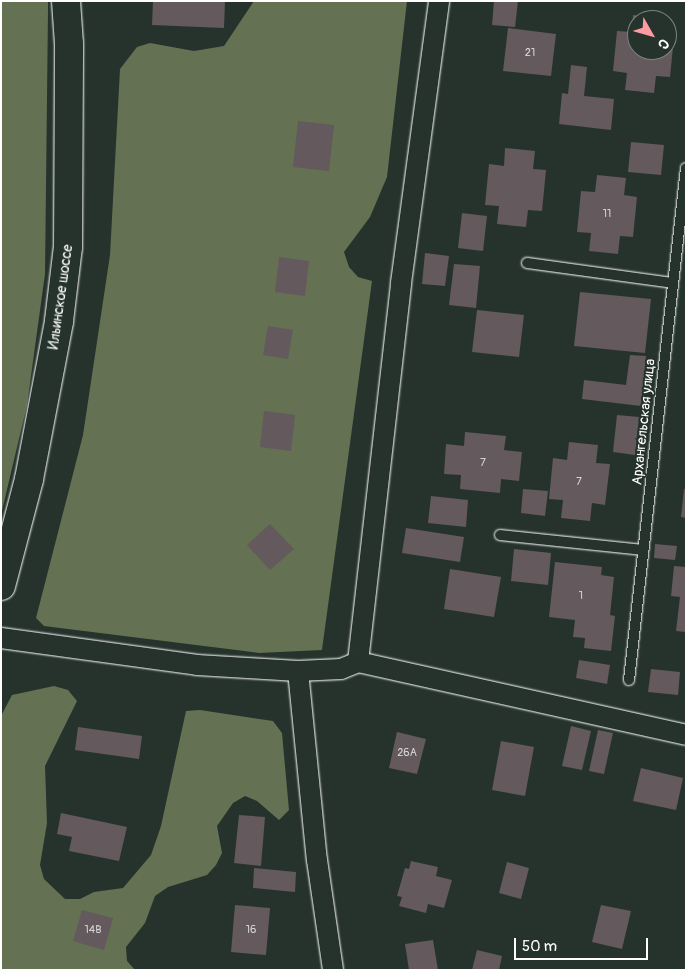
<!DOCTYPE html>
<html>
<head>
<meta charset="utf-8">
<style>
	body { margin:0 }
	#map { position:relative; width:687px; height:971px; overflow:hidden; background:#26332d; font-family:Pangolin,sans-serif }
	div>[style] { position:absolute }
	.green>* { inset:0; background:#647152 }
	.building>* { inset:0; background:#64595c }
	.roads { filter:drop-shadow(0 0 1px #fff) drop-shadow(0 0 1px #fff) }
	.lane>* { height:10px; margin:-5px; padding:0 5px; transform-origin:5px; border-radius:5px; background:#26332d }
	.street>* { height:20px; margin:-10px; padding:0 10px; transform-origin:10px; border-radius:10px; background:#26332d }
	.secondary>* { height:28px; margin:-14px; padding:0 14px; transform-origin:14px; border-radius:14px; background:#26332d }
	span { translate:-50% -50%; white-space:nowrap; text-align:center; line-height:1.15; -webkit-text-stroke:4px #26332d; paint-order:stroke }
	.number-label { font-size:11px; color:#d8d6d6 }
	.number-label span { -webkit-text-stroke-width:0 }
	.street-label { font-size:14px; color:#fff }
	.frame { position:absolute; inset:0; border:2px solid #fff; pointer-events:none }
	.north { position:absolute; left:627px; top:10px; width:50px; height:50px; box-sizing:border-box; background:#26332d; border:1px solid #7d8581; border-radius:50%; rotate:128deg; font-size:14px; font-weight:700; line-height:20px; text-align:center; color:#fff }
	.north::after { content:''; display:block; margin:auto; width:18px; height:22px; background:#ff9aa2; clip-path:polygon(50% 0,100% 100%,50% 72%,0 100%) }
	.scale { position:absolute; left:514px; top:938px; width:134px; height:22px; box-sizing:border-box; border:2px solid #fff; border-top:0; padding-left:6px; font-size:15px; line-height:18px; white-space:nowrap; color:#fff; -webkit-text-stroke:4px #26332d; paint-order:stroke }
</style>
</head>
<body>
<div id="map">
	<div class="green">
		<i style="clip-path:polygon(1px 1px,48px 1px,48px 10px,45px 274px,27px 405px,1px 515px)"></i>
		<i style="clip-path:polygon(254px 1px,407px 1px,387px 177px,370px 217px,344px 252px,349px 267px,358px 277px,372px 281px,322px 650px,259px 653px,44px 626px,36px 618px,83px 435px,110px 255px,120px 69px,137px 47px,150px 43px,194px 51px,224px 46px)"></i>
		<i style="clip-path:polygon(54px 686px,68px 690px,77px 701px,45px 766px,47px 823px,40px 865px,44px 879px,65px 899px,80px 899px,94px 892px,123px 888px,151px 855px,161px 826px,186px 711px,200px 710px,273px 721px,282px 733px,289px 810px,279px 820px,257px 801px,245px 796px,233px 803px,217px 826px,222px 853px,216px 865px,207px 875px,168px 887px,155px 896px,145px 923px,126px 947px,127px 961px,135px 970px,1px 970px,1px 716px,12px 695px)"></i>
	</div>
	<div class="building">
		<i style="clip-path:polygon(153px 1px,225px 1px,224px 28px,152px 25px)"></i>
		<i style="clip-path:polygon(494px 1px,518px 1px,515px 27px,492px 25px)"></i>
		<i style="clip-path:polygon(633px 15px,663px 18px,637px 20px,637px 50px,667px 50px,667px 36px,674px 37px,670px 77px,656px 76px,654px 93px,625px 90px,627px 73px,613px 71px,617px 31px,632px 32px)"></i>
		<i style="clip-path:polygon(508px 28px,556px 34px,551px 76px,503px 71px)"></i>
		<i style="clip-path:polygon(571px 65px,587px 67px,584px 96px,614px 99px,611px 130px,559px 124px,562px 93px,568px 94px)"></i>
		<i style="clip-path:polygon(298px 121px,334px 125px,329px 171px,293px 167px)"></i>
		<i style="clip-path:polygon(631px 142px,664px 145px,661px 175px,628px 172px)"></i>
		<i style="clip-path:polygon(505px 148px,535px 151px,533px 169px,546px 170px,542px 211px,528px 210px,526px 227px,497px 224px,499px 206px,485px 205px,489px 164px,504px 166px)"></i>
		<i style="clip-path:polygon(597px 175px,626px 178px,624px 195px,637px 197px,633px 237px,620px 236px,618px 254px,589px 251px,591px 233px,577px 232px,581px 191px,595px 192px)"></i>
		<i style="clip-path:polygon(462px 213px,487px 216px,483px 251px,458px 248px)"></i>
		<i style="clip-path:polygon(425px 253px,449px 256px,445px 286px,422px 284px)"></i>
		<i style="clip-path:polygon(279px 257px,309px 261px,305px 296px,275px 292px)"></i>
		<i style="clip-path:polygon(454px 264px,480px 266px,476px 308px,449px 305px)"></i>
		<i style="clip-path:polygon(580px 292px,651px 299px,645px 353px,574px 346px)"></i>
		<i style="clip-path:polygon(477px 310px,524px 315px,519px 357px,472px 352px)"></i>
		<i style="clip-path:polygon(268px 326px,293px 330px,288px 359px,263px 355px)"></i>
		<i style="clip-path:polygon(630px 355px,646px 356px,641px 406px,582px 399px,584px 380px,626px 385px)"></i>
		<i style="clip-path:polygon(264px 411px,295px 415px,291px 451px,260px 447px)"></i>
		<i style="clip-path:polygon(617px 415px,639px 417px,635px 455px,613px 452px)"></i>
		<i style="clip-path:polygon(465px 432px,506px 436px,504px 450px,522px 452px,519px 481px,501px 479px,500px 493px,460px 489px,461px 475px,444px 474px,446px 444px,464px 446px)"></i>
		<i style="clip-path:polygon(569px 442px,598px 445px,596px 463px,610px 464px,605px 505px,592px 503px,590px 521px,561px 518px,563px 500px,549px 499px,553px 458px,567px 460px)"></i>
		<i style="clip-path:polygon(523px 489px,548px 491px,545px 516px,521px 513px)"></i>
		<i style="clip-path:polygon(684px 489px,686px 489px,686px 518px,681px 517px)"></i>
		<i style="clip-path:polygon(431px 496px,468px 500px,466px 527px,428px 523px)"></i>
		<i style="clip-path:polygon(270px 524px,294px 549px,270px 570px,247px 545px)"></i>
		<i style="clip-path:polygon(406px 528px,464px 537px,460px 562px,402px 553px)"></i>
		<i style="clip-path:polygon(655px 544px,677px 546px,675px 560px,654px 558px)"></i>
		<i style="clip-path:polygon(514px 549px,551px 553px,548px 585px,511px 581px)"></i>
		<i style="clip-path:polygon(555px 562px,602px 567px,601px 575px,614px 577px,610px 615px,615px 616px,611px 651px,584px 648px,585px 638px,573px 637px,575px 620px,549px 617px)"></i>
		<i style="clip-path:polygon(674px 566px,686px 567px,686px 632px,676px 631px,680px 597px,671px 596px)"></i>
		<i style="clip-path:polygon(450px 569px,501px 577px,494px 617px,444px 609px)"></i>
		<i style="clip-path:polygon(579px 660px,610px 665px,607px 684px,576px 678px)"></i>
		<i style="clip-path:polygon(651px 669px,680px 672px,678px 695px,648px 692px)"></i>
		<i style="clip-path:polygon(571px 726px,591px 731px,582px 770px,562px 766px)"></i>
		<i style="clip-path:polygon(78px 727px,142px 736px,139px 759px,75px 750px)"></i>
		<i style="clip-path:polygon(598px 730px,613px 733px,604px 774px,589px 771px)"></i>
		<i style="clip-path:polygon(397px 732px,426px 739px,417px 774px,389px 768px)"></i>
		<i style="clip-path:polygon(501px 741px,534px 747px,525px 796px,492px 790px)"></i>
		<i style="clip-path:polygon(641px 768px,683px 778px,676px 810px,633px 801px)"></i>
		<i style="clip-path:polygon(61px 813px,127px 827px,119px 861px,69px 851px,72px 837px,57px 834px)"></i>
		<i style="clip-path:polygon(239px 815px,265px 817px,261px 866px,234px 863px)"></i>
		<i style="clip-path:polygon(411px 861px,438px 867px,436px 876px,452px 880px,444px 908px,428px 904px,426px 913px,399px 906px,402px 897px,397px 896px,405px 868px,409px 869px)"></i>
		<i style="clip-path:polygon(507px 862px,529px 868px,521px 899px,499px 893px)"></i>
		<i style="clip-path:polygon(254px 868px,296px 872px,295px 892px,253px 888px)"></i>
		<i style="clip-path:polygon(235px 905px,270px 908px,266px 955px,231px 952px)"></i>
		<i style="clip-path:polygon(601px 905px,631px 911px,622px 949px,592px 942px)"></i>
		<i style="clip-path:polygon(82px 910px,113px 918px,104px 950px,73px 941px)"></i>
		<i style="clip-path:polygon(433px 940px,438px 970px,409px 970px,405px 944px)"></i>
		<i style="clip-path:polygon(477px 950px,502px 956px,499px 970px,472px 970px)"></i>
	</div>
	<div class="roads">
		<div class="lane">
			<i style="left:527px;top:263px;width:147px;rotate:7.8deg"></i>
			<i style="left:500px;top:535px;width:144px;rotate:6deg"></i>
			<i style="left:629px;top:680px;width:515px;rotate:-83.65deg"></i>
		</div>
		<div class="street">
			<i style="left:1px;top:638px;width:198px;rotate:7.8deg"></i>
			<i style="left:197px;top:665px;width:101px;rotate:3.4deg"></i>
			<i style="left:298px;top:671px;width:43px;rotate:-2.7deg"></i>
			<i style="left:341px;top:669px;width:18px;rotate:-22deg"></i>
			<i style="left:358px;top:662px;width:381px;rotate:-83.5deg"></i>
			<i style="left:401px;top:283px;width:285px;rotate:-82.3deg"></i>
			<i style="left:358px;top:662px;width:336px;rotate:12.5deg"></i>
			<i style="left:298px;top:671px;width:190px;rotate:84.3deg"></i>
			<i style="left:317px;top:860px;width:111px;rotate:81.7deg"></i>
		</div>
		<div class="secondary">
			<i style="left:1px;top:586px;width:111px;rotate:-75.3deg"></i>
			<i style="left:29px;top:479px;width:161px;rotate:-79.2deg"></i>
			<i style="left:59px;top:321px;width:75px;rotate:-83.1deg"></i>
			<i style="left:68px;top:247px;width:203px;rotate:-89.7deg"></i>
			<i style="left:69px;top:44px;width:43px;rotate:-94deg"></i>
		</div>
	</div>
	<div class="number-label">
		<span style="left:530px;top:53px">21</span>
		<span style="left:607px;top:214px">11</span>
		<span style="left:483px;top:463px">7</span>
		<span style="left:579px;top:482px">7</span>
		<span style="left:581px;top:596px">1</span>
		<span style="left:407px;top:753px">26А</span>
		<span style="left:93px;top:930px">14В</span>
		<span style="left:251px;top:930px">16</span>
	</div>
	<div class="street-label">
		<span style="left:61px;top:297px;rotate:-82deg">Ильинское шоссе</span>
		<span style="left:644px;top:422px;rotate:-84deg">Архангельская улица</span>
	</div>
	<div class="frame"></div>
	<div class="north">С</div>
	<div class="scale">50 m</div>
</div>
</body>
</html>
